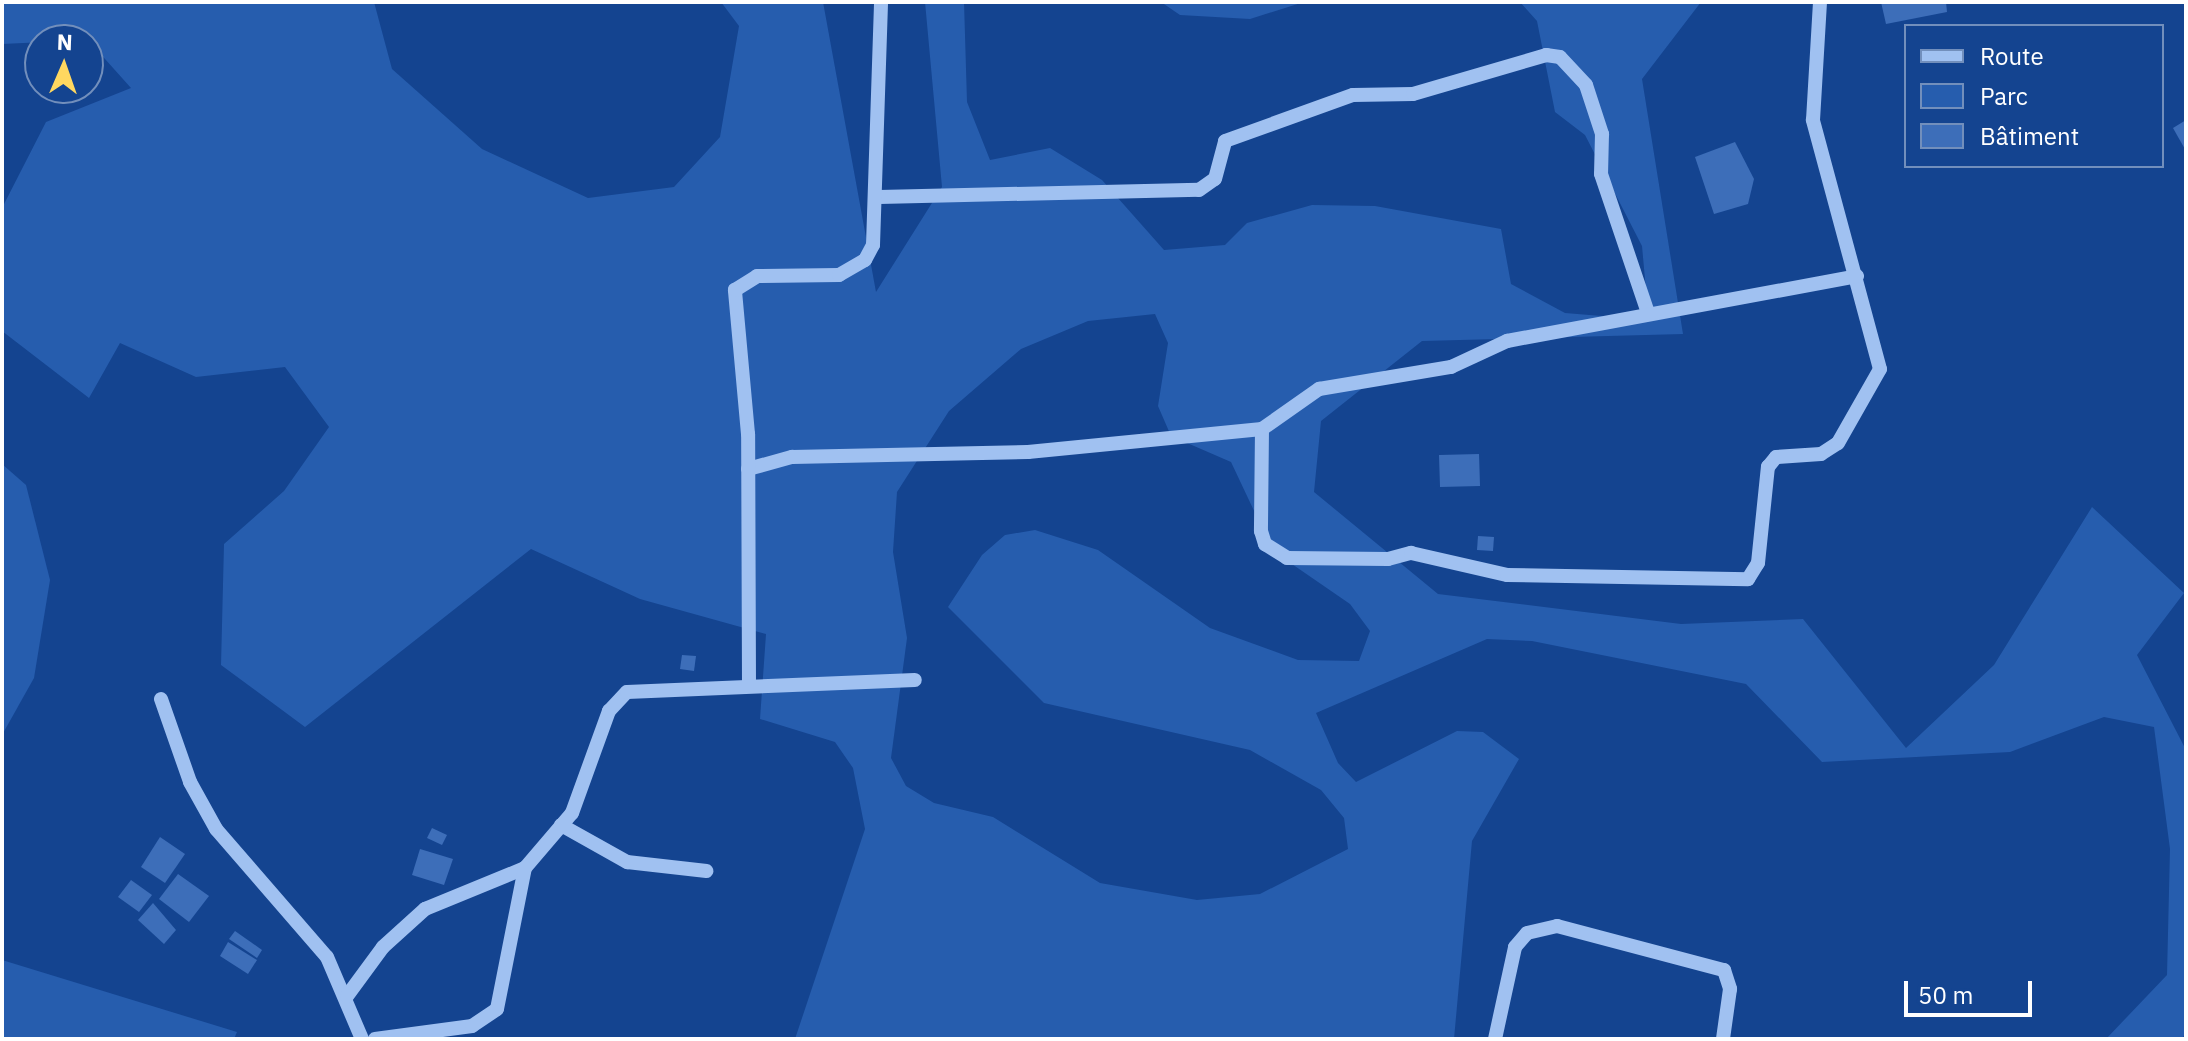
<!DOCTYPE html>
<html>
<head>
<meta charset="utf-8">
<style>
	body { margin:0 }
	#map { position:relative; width:2188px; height:1041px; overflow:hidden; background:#144490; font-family:"IBM Plex Sans",sans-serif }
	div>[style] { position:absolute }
	.green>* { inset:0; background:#265dae }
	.building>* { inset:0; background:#3d6eb9 }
	.minor>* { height:14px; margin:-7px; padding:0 7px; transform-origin:7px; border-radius:7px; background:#a0c1f1 }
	span { translate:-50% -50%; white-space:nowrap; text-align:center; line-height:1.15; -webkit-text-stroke:6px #144490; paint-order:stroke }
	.frame { position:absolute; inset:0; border:4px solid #fff; pointer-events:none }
	.legend { position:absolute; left:1904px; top:24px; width:260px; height:144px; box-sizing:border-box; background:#144490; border:2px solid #728fbc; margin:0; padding:10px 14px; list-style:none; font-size:24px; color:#fff }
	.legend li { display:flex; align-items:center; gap:16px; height:40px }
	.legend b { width:40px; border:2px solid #728fbc }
	.north { position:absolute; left:24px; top:24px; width:80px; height:80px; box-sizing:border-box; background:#144490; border:2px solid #728fbc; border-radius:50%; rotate:2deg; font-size:22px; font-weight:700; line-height:32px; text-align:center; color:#fff }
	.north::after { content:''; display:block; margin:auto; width:28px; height:36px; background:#ffd860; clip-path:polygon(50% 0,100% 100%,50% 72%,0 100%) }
	.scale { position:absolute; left:1904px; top:981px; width:128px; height:36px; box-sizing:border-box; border:4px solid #fff; border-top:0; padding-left:10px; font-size:24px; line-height:28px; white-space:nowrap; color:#fff; -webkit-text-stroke:6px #144490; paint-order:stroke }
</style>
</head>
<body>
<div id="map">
	<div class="green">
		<i style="clip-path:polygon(evenodd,2px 2px,374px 2px,392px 69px,482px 149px,588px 198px,674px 187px,720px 137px,739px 26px,721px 2px,823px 2px,876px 292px,942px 187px,925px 2px,964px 2px,967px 102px,990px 160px,1050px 148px,1102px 180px,1164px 250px,1225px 245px,1247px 223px,1312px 205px,1375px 206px,1501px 229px,1511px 284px,1565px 313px,1626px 318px,1648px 312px,1642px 246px,1585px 135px,1555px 112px,1537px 21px,1520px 2px,1701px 2px,1642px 79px,1683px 334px,1422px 341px,1321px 421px,1314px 492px,1438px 594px,1681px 624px,1803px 619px,1906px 748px,1994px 665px,2092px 507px,2184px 593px,2137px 655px,2186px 750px,2186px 1032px,2182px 1039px,2106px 1039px,2167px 975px,2170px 849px,2154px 727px,2104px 717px,2010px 752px,1822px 762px,1746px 684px,1532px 641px,1487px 639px,1316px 713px,1338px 763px,1356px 782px,1457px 731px,1483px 732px,1519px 759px,1472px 841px,1454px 1039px,795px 1039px,865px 829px,853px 768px,835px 742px,760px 719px,766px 634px,640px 599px,531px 549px,305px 727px,221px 665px,224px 544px,284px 491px,329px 427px,285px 367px,196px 377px,120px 343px,89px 398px,2px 331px,2px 208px,46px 122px,131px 88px,88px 40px,2px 44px,2px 2px,1155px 314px,1168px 343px,1158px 406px,1171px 436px,1231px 462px,1273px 551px,1350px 604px,1370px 631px,1359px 661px,1298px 660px,1210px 628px,1098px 550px,1035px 530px,1005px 535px,982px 555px,948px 607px,1044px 703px,1250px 750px,1321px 790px,1344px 818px,1348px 849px,1260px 894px,1197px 900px,1100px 883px,993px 817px,934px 803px,906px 786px,891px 758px,907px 638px,893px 552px,897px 492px,949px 411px,1021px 349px,1088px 321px,1155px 314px)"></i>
		<i style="clip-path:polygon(1161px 2px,1304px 2px,1250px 19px,1180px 15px)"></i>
		<i style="clip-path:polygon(2px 464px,26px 485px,50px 580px,34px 678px,2px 735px)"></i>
		<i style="clip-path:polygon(2px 960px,237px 1032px,234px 1039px,2px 1039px)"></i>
	</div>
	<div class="building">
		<i style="clip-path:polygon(1881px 2px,1946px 2px,1947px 12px,1886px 24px)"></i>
		<i style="clip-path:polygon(2186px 120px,2186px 151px,2173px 128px)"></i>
		<i style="clip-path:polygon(1735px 142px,1754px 179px,1748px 204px,1714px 214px,1695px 157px)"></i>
		<i style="clip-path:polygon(1479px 454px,1480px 486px,1440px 487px,1439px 455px)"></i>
		<i style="clip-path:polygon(1478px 536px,1494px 537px,1493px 551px,1477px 550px)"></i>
		<i style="clip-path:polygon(682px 655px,696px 656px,694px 671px,680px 669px)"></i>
		<i style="clip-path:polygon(432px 828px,447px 835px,442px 845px,427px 838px)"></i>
		<i style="clip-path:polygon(160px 837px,185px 854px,165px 883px,141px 867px)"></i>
		<i style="clip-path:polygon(420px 849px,453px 859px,444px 885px,412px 875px)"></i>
		<i style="clip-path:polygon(178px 874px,209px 896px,189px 922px,159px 899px)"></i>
		<i style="clip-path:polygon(131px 880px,152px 895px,139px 912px,118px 897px)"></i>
		<i style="clip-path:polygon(153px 903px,176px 930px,164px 944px,138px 920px)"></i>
		<i style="clip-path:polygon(235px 931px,262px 950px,257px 958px,229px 939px)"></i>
		<i style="clip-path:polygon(228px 942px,257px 960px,248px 974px,220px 956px)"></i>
	</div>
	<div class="minor">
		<i style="left:879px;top:197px;width:320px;rotate:-1.3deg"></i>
		<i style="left:1199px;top:190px;width:19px;rotate:-35deg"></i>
		<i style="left:1215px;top:179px;width:39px;rotate:-75deg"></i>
		<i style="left:1225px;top:141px;width:136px;rotate:-19.8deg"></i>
		<i style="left:1353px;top:95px;width:60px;rotate:-1deg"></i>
		<i style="left:1413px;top:94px;width:139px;rotate:-16.3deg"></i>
		<i style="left:1546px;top:55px;width:14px;rotate:8deg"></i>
		<i style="left:1560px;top:57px;width:38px;rotate:47deg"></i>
		<i style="left:1586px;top:85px;width:52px;rotate:71.9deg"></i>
		<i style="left:1602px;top:134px;width:40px;rotate:91.4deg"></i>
		<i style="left:1601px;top:174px;width:147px;rotate:71.3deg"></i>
		<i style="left:1262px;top:429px;width:102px;rotate:90.6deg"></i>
		<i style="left:1261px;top:531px;width:14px;rotate:73deg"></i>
		<i style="left:1265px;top:544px;width:26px;rotate:32deg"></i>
		<i style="left:1287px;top:558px;width:101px;rotate:0.6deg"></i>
		<i style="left:1388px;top:559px;width:24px;rotate:-15deg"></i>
		<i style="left:1411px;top:553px;width:98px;rotate:12.9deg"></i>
		<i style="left:1507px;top:575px;width:241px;rotate:1deg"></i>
		<i style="left:1748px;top:579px;width:19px;rotate:-58deg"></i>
		<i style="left:1758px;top:563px;width:97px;rotate:-84.1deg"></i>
		<i style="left:1768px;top:467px;width:13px;rotate:-51deg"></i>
		<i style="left:1776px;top:457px;width:45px;rotate:-3.8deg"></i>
		<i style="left:1821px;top:454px;width:20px;rotate:-33deg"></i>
		<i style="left:1838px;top:443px;width:85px;rotate:-60.4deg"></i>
		<i style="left:1880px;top:369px;width:258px;rotate:-105.1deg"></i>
		<i style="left:1813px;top:120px;width:118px;rotate:-86.6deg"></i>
		<i style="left:748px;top:469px;width:46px;rotate:-15.3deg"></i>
		<i style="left:792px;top:457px;width:236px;rotate:-1.2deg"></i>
		<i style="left:1028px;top:452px;width:235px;rotate:-5.6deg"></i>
		<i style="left:1262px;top:429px;width:70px;rotate:-35.1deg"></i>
		<i style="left:1319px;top:389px;width:134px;rotate:-9.5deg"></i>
		<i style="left:1451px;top:367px;width:62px;rotate:-24.9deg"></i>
		<i style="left:1507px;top:341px;width:356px;rotate:-10.5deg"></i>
		<i style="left:749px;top:684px;width:250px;rotate:-90.2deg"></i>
		<i style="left:748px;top:434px;width:145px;rotate:-95.2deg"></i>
		<i style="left:735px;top:290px;width:26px;rotate:-32deg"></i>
		<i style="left:757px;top:276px;width:82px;rotate:-0.7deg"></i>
		<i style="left:839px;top:275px;width:30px;rotate:-30deg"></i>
		<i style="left:865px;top:260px;width:17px;rotate:-62deg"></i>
		<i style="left:873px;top:245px;width:243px;rotate:-88.1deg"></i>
		<i style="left:161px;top:699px;width:88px;rotate:70.7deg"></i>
		<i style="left:190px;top:782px;width:54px;rotate:61deg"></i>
		<i style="left:216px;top:829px;width:169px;rotate:49.1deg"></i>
		<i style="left:327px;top:957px;width:89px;rotate:66.9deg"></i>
		<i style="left:561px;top:825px;width:76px;rotate:29.3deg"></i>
		<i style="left:627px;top:862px;width:80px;rotate:6.5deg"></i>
		<i style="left:347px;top:996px;width:61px;rotate:-53.7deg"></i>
		<i style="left:383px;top:947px;width:57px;rotate:-42.1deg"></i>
		<i style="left:425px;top:909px;width:108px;rotate:-22.3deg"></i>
		<i style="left:525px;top:868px;width:72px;rotate:-49.5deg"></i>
		<i style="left:572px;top:813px;width:109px;rotate:-70.1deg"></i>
		<i style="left:609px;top:711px;width:26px;rotate:-47deg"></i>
		<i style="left:627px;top:692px;width:288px;rotate:-2.4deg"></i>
		<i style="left:375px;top:1039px;width:98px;rotate:-7.6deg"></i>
		<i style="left:472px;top:1026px;width:30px;rotate:-34deg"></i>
		<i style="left:497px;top:1009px;width:144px;rotate:-78.8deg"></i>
		<i style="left:1495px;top:1039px;width:94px;rotate:-77.7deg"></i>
		<i style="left:1515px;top:947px;width:18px;rotate:-49deg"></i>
		<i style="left:1527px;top:933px;width:31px;rotate:-13deg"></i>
		<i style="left:1557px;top:926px;width:173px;rotate:14.8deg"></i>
		<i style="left:1724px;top:970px;width:20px;rotate:72deg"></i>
		<i style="left:1730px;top:989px;width:50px;rotate:98deg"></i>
	</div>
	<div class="frame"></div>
	<ul class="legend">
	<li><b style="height:10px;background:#a0c1f1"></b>Route</li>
	<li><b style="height:22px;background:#265dae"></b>Parc</li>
	<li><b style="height:22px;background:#3d6eb9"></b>Bâtiment</li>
	</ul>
	<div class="north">N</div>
	<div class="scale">50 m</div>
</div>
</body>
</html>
